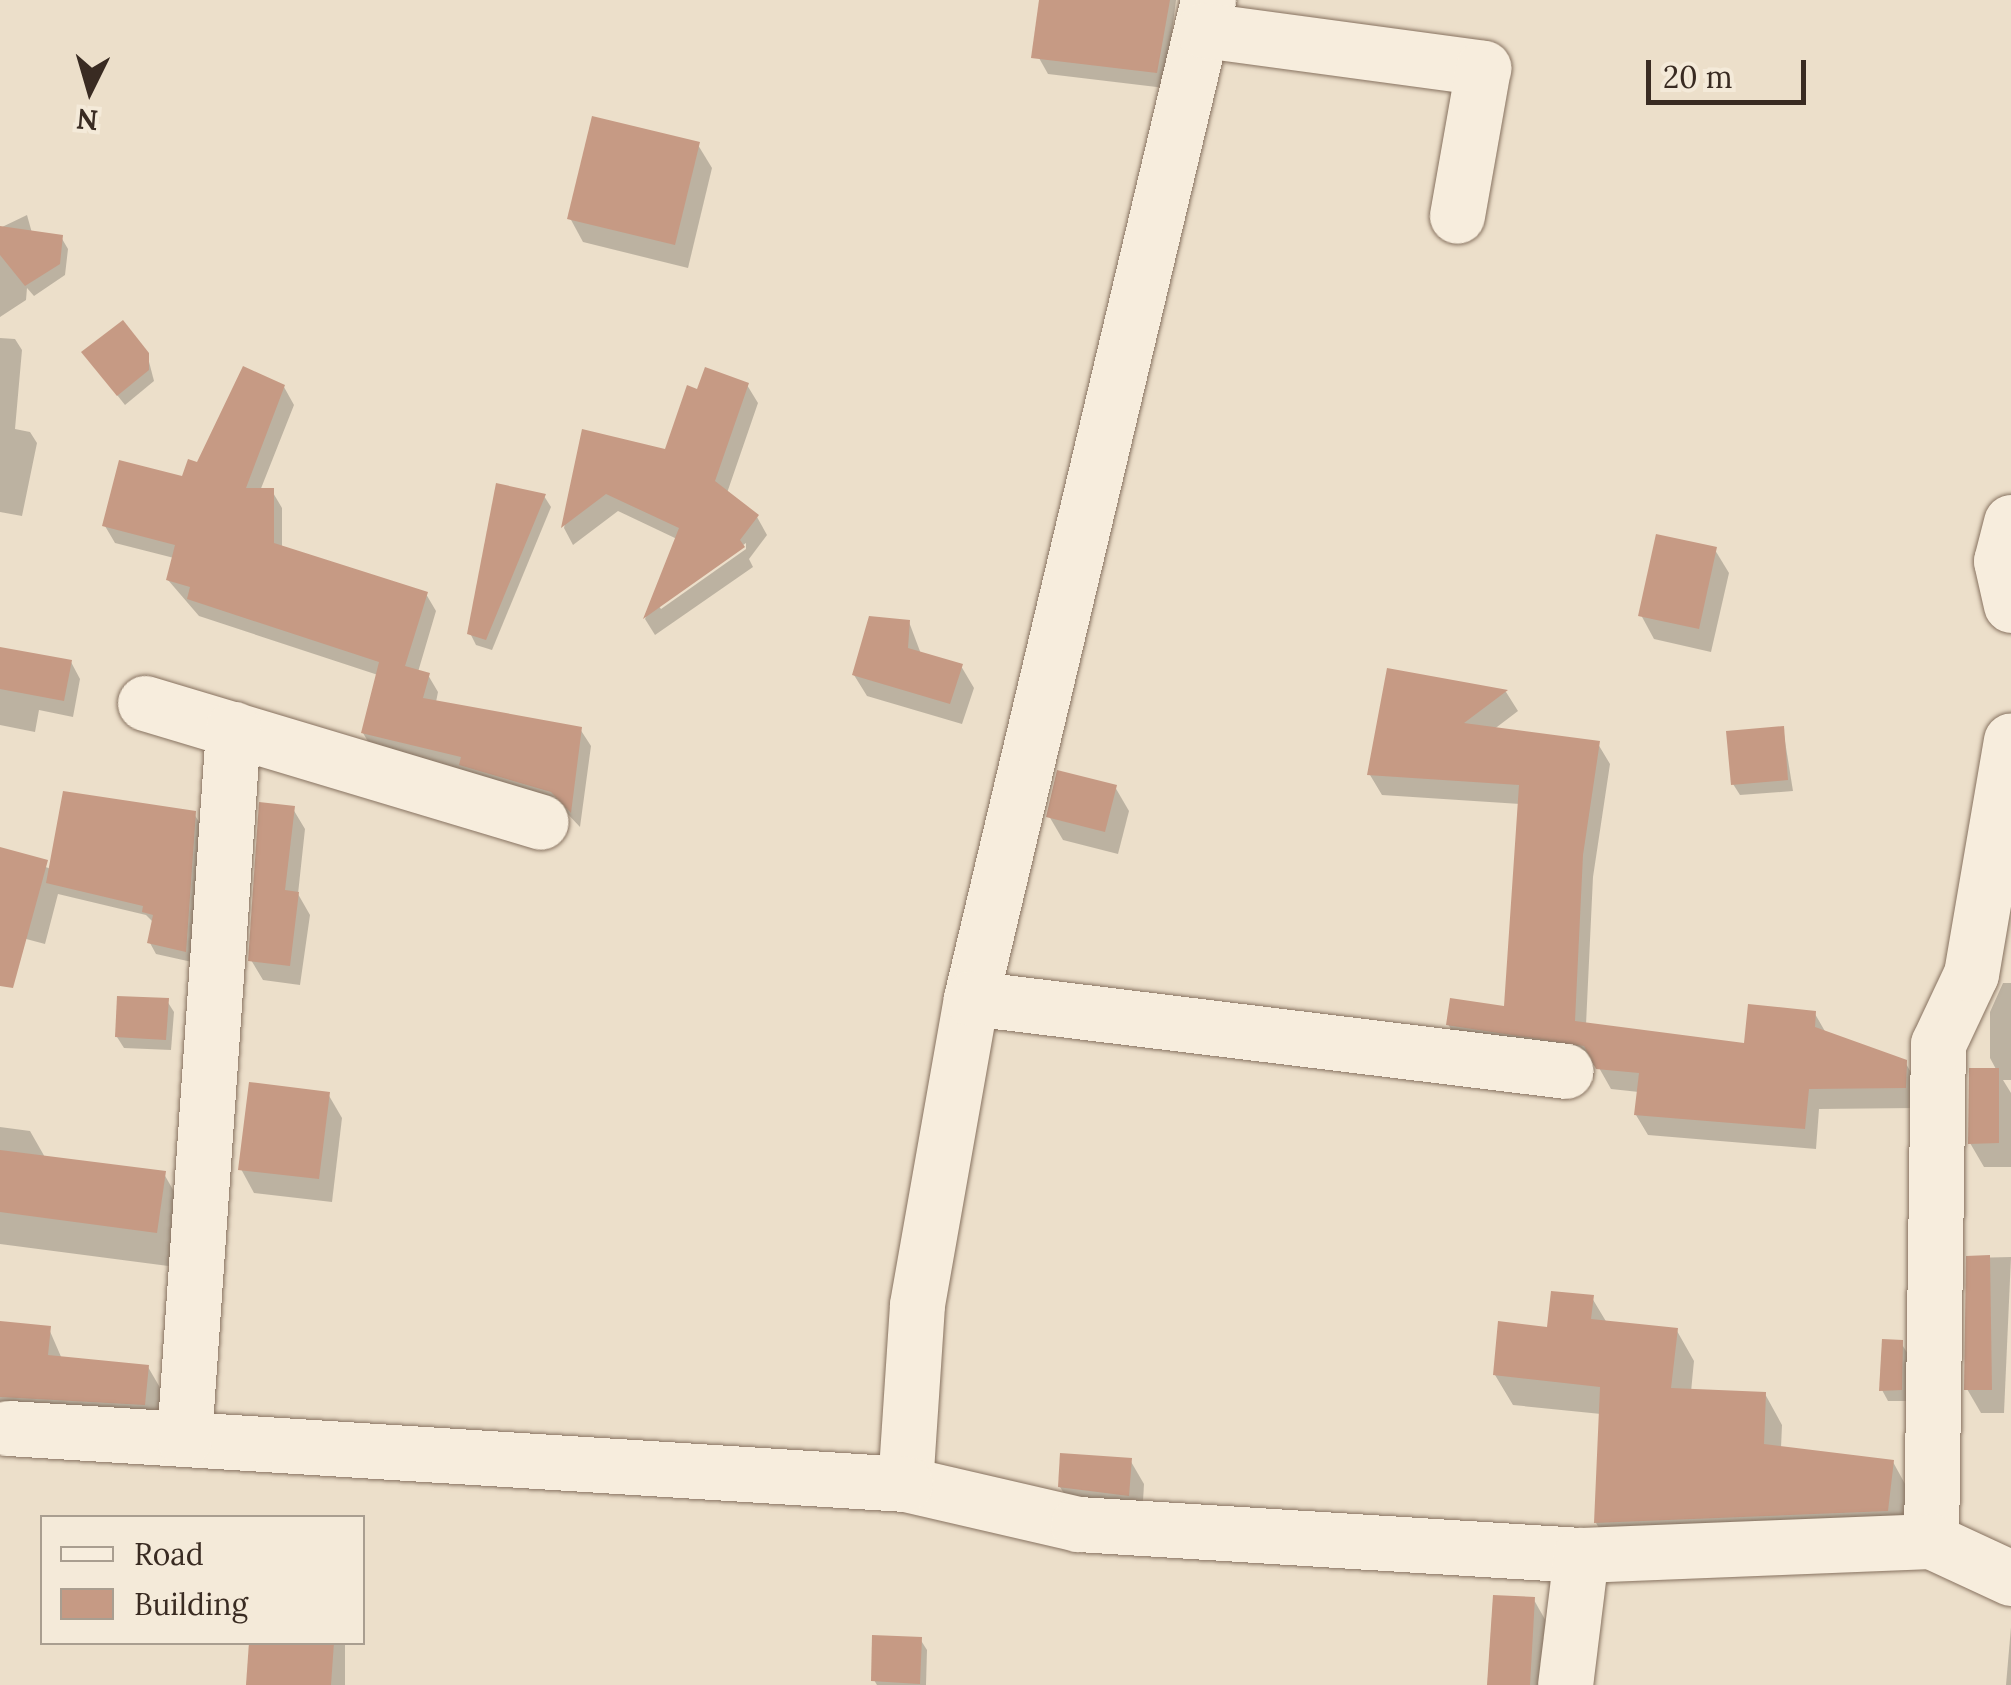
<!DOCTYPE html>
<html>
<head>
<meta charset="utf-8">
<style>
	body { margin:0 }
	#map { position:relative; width:2011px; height:1685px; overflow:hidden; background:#ecdfca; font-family:Lora,serif }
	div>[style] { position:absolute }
	.shadow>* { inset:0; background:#0003 }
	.building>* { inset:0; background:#c69a84 }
	.roads { filter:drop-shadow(0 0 2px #877260) drop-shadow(0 0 2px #877260) }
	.minor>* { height:55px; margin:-27.5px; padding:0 27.5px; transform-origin:27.5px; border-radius:27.5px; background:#f7eddd }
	span { translate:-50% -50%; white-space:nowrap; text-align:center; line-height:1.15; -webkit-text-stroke:8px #f4ead9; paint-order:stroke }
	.legend { position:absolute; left:40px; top:1515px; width:325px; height:130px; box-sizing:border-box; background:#f4ead9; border:2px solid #a99e90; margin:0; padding:12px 18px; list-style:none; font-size:30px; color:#392b22 }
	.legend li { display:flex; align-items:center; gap:20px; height:50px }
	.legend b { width:50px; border:2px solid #a99e90 }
	.north { position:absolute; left:40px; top:40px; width:100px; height:100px; -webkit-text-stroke:8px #f4ead9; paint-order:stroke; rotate:185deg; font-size:28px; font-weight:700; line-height:40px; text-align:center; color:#392b22 }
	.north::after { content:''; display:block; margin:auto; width:35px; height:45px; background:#392b22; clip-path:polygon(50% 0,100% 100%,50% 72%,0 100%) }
	.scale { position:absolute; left:1646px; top:60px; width:160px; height:45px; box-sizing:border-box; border:5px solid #392b22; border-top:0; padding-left:12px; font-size:30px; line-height:35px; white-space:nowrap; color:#392b22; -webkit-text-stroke:8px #f4ead9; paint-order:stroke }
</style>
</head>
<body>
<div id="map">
	<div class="shadow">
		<i style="clip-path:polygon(1049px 0,1176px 0,1165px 88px,1048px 74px,1039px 58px)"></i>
		<i style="clip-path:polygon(698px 145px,712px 168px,688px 268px,583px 242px,570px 218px)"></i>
		<i style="clip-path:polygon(27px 215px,32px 233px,61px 237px,68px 249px,65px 275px,34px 296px,27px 288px,26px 300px,0 317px,0 228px)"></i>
		<i style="clip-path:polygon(0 338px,15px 339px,22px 350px,15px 429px,30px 432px,37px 443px,22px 516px,0 512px)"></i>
		<i style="clip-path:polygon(84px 353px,147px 354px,154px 381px,125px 405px)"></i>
		<i style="clip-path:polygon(evenodd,747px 385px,758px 403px,727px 493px,757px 517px,767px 535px,749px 559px,753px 567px,655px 635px,645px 619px,677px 539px,618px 511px,573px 545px,564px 528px,584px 432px,667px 452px,698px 392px,747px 385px,746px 543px,746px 549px,661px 609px,658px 605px,746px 543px)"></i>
		<i style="clip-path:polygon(284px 387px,294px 405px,260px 491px,272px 491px,282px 508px,282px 548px,426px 594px,436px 611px,418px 672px,428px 675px,438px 692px,436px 702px,580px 729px,591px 746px,580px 827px,563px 809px,373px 750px,363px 733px,378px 675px,199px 616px,168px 580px,174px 558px,115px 543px,105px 526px,183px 479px)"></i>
		<i style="clip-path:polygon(544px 496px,551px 507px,492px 650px,476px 645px,470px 633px)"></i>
		<i style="clip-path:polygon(1715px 550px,1729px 573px,1711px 652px,1654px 639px,1641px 615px)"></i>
		<i style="clip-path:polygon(909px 622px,921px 654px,961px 666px,974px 688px,962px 724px,867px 696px,854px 675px)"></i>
		<i style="clip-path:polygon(0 650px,71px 662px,80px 679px,73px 717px,39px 710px,35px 732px,0 725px)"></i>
		<i style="clip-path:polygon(1389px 671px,1506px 692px,1518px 711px,1493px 730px,1598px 744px,1610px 764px,1593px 877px,1586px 1025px,1746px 1046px,1815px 1014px,1826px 1033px,1905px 1062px,1917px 1083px,1916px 1108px,1819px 1109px,1816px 1149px,1648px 1135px,1636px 1115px,1639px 1092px,1611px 1089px,1598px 1066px,1460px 1045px,1448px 1024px,1506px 1009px,1520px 804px,1382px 795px,1370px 775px)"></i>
		<i style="clip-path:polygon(1783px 729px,1793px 791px,1740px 795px,1733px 784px)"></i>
		<i style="clip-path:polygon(1115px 787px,1129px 811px,1118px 854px,1063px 840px,1049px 816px)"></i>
		<i style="clip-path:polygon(293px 809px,305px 829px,298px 894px,310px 915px,300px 985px,263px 980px,251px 960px)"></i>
		<i style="clip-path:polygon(194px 814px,201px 825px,192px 962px,156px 954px,150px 943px,154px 923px,146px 915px,58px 894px,45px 944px,0 932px,0 850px,51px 869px)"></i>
		<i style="clip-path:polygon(2003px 983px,2011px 983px,2011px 1080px,2003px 1080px,2011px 1093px,2011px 1167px,1984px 1167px,1970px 1143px,1997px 1071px,1990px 1058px,1990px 1012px)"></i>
		<i style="clip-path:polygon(167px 1001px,174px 1012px,171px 1050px,124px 1048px,117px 1037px)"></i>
		<i style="clip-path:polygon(328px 1094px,342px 1118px,332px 1202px,254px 1193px,241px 1169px)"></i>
		<i style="clip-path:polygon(0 1127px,30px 1131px,46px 1159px,164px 1174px,184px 1209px,176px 1267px,0 1244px)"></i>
		<i style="clip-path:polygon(2011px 1257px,2004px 1413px,1981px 1413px,1967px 1389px,1969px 1258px)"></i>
		<i style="clip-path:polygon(1592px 1298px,1607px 1323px,1677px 1331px,1694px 1361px,1691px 1392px,1765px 1394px,1782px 1425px,1781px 1448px,1893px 1462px,1910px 1493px,1905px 1541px,1614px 1553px,1596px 1523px,1601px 1414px,1513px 1405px,1495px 1375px)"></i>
		<i style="clip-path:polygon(0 1324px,49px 1329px,62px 1359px,148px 1367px,162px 1391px,158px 1428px,0 1418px)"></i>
		<i style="clip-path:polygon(1901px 1343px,1908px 1354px,1907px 1401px,1888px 1401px,1882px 1390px)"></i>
		<i style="clip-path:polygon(1130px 1460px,1144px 1484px,1142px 1519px,1074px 1510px,1060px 1487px)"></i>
		<i style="clip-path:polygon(1534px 1600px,1547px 1623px,1544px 1685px,1490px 1685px)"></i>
		<i style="clip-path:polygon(2011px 1627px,2011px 1685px,2006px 1685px)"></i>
		<i style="clip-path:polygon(920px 1639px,927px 1650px,926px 1685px,877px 1685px,874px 1680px)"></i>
		<i style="clip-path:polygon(252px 1642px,345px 1642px,345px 1685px,248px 1685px)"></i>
	</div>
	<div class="building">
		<i style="clip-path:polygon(1039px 0,1170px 0,1157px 73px,1031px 58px)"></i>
		<i style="clip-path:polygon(592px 116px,700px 142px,675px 245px,567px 219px)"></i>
		<i style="clip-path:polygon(0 226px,63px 235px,60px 264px,25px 286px,0 255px)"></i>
		<i style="clip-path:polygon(123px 320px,149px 353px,149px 370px,117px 396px,81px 352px)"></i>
		<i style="clip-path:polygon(243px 366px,285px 385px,246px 488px,274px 488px,274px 543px,428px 592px,405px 666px,430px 673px,423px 698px,582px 727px,571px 813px,551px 792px,459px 765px,461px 757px,361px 733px,379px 662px,187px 599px,190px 587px,166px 580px,175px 545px,102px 526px,119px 460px,182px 476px,188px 459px,197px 462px)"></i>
		<i style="clip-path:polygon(705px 367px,749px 383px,715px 481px,759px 515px,740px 540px,745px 547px,643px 619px,679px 528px,606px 494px,561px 528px,582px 429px,665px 449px,687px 385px,697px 389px)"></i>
		<i style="clip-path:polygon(496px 483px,546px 494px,486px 640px,467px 634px)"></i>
		<i style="clip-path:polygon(1656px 534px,1717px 547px,1699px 629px,1638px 616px)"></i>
		<i style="clip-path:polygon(869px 616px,910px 620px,908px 648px,963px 664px,950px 704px,852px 675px)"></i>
		<i style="clip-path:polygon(0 647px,72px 660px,64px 701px,0 689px)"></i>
		<i style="clip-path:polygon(1387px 668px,1508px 690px,1464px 723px,1600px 741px,1583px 855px,1575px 1021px,1744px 1043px,1748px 1004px,1816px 1011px,1815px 1027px,1907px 1060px,1906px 1088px,1809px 1089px,1805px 1129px,1634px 1115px,1639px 1073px,1596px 1069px,1584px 1046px,1446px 1025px,1450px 998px,1504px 1006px,1519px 785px,1367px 775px)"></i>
		<i style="clip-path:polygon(1784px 726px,1788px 780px,1731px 785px,1726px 731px)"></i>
		<i style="clip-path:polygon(1057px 770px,1117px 785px,1105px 832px,1046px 817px)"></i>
		<i style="clip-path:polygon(63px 791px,196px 811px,186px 952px,147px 943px,153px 915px,142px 912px,143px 906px,46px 883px)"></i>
		<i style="clip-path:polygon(259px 802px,295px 806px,285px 890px,299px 892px,290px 966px,248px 961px)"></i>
		<i style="clip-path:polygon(0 847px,48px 860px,13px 988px,0 986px)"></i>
		<i style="clip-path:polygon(117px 996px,169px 998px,166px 1040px,115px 1037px)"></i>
		<i style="clip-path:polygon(1969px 1068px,1999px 1068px,1999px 1143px,1968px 1144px)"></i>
		<i style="clip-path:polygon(249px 1082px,330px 1092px,319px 1179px,238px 1170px)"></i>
		<i style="clip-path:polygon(0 1150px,166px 1171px,157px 1233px,0 1212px)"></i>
		<i style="clip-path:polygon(1990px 1255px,1992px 1390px,1964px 1390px,1966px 1256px)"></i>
		<i style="clip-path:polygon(1551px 1291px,1594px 1295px,1591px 1319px,1678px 1328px,1671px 1388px,1766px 1392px,1764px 1444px,1894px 1460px,1888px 1511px,1594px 1523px,1600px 1387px,1493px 1375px,1498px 1321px,1547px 1327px)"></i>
		<i style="clip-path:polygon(0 1321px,51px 1326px,48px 1355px,149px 1365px,145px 1405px,0 1397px)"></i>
		<i style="clip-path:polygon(1882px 1339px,1903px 1340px,1902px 1390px,1879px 1391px)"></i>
		<i style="clip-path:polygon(1060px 1453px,1132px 1458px,1129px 1496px,1058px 1487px)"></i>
		<i style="clip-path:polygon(1493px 1595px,1535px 1597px,1530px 1685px,1487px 1685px)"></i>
		<i style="clip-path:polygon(872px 1635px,922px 1637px,920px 1684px,871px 1681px)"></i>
		<i style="clip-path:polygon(249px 1642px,334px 1642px,331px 1685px,246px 1685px)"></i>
	</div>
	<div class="roads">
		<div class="minor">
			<i style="left:1208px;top:0;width:1026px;rotate:103.36deg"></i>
			<i style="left:971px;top:998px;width:312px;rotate:100deg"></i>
			<i style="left:917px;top:1305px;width:179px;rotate:93.8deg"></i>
			<i style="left:905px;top:1484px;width:178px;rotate:13deg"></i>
			<i style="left:1078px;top:1524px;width:504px;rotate:3.53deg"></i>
			<i style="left:1581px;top:1555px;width:131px;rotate:97deg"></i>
			<i style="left:1203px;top:30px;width:283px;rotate:7.7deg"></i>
			<i style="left:1483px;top:68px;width:150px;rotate:100deg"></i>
			<i style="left:2011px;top:522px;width:40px;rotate:104.4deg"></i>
			<i style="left:2001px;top:561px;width:45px;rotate:77.2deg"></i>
			<i style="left:145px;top:703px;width:413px;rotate:16.7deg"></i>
			<i style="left:971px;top:998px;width:599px;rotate:6.99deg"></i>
			<i style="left:8px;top:1428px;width:899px;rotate:3.57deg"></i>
			<i style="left:184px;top:1439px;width:712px;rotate:-86.05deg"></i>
			<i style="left:1931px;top:1541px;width:497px;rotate:-89.2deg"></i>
			<i style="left:1938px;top:1044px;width:77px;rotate:-64.8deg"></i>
			<i style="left:1971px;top:974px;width:237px;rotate:-80.3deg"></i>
			<i style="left:1581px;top:1555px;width:350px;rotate:-2.3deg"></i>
			<i style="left:1931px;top:1541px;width:88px;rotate:24.8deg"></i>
		</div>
	</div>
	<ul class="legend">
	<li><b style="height:12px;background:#f7eddd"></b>Road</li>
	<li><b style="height:28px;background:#c69a84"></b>Building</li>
	</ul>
	<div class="north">N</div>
	<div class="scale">20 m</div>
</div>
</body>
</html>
